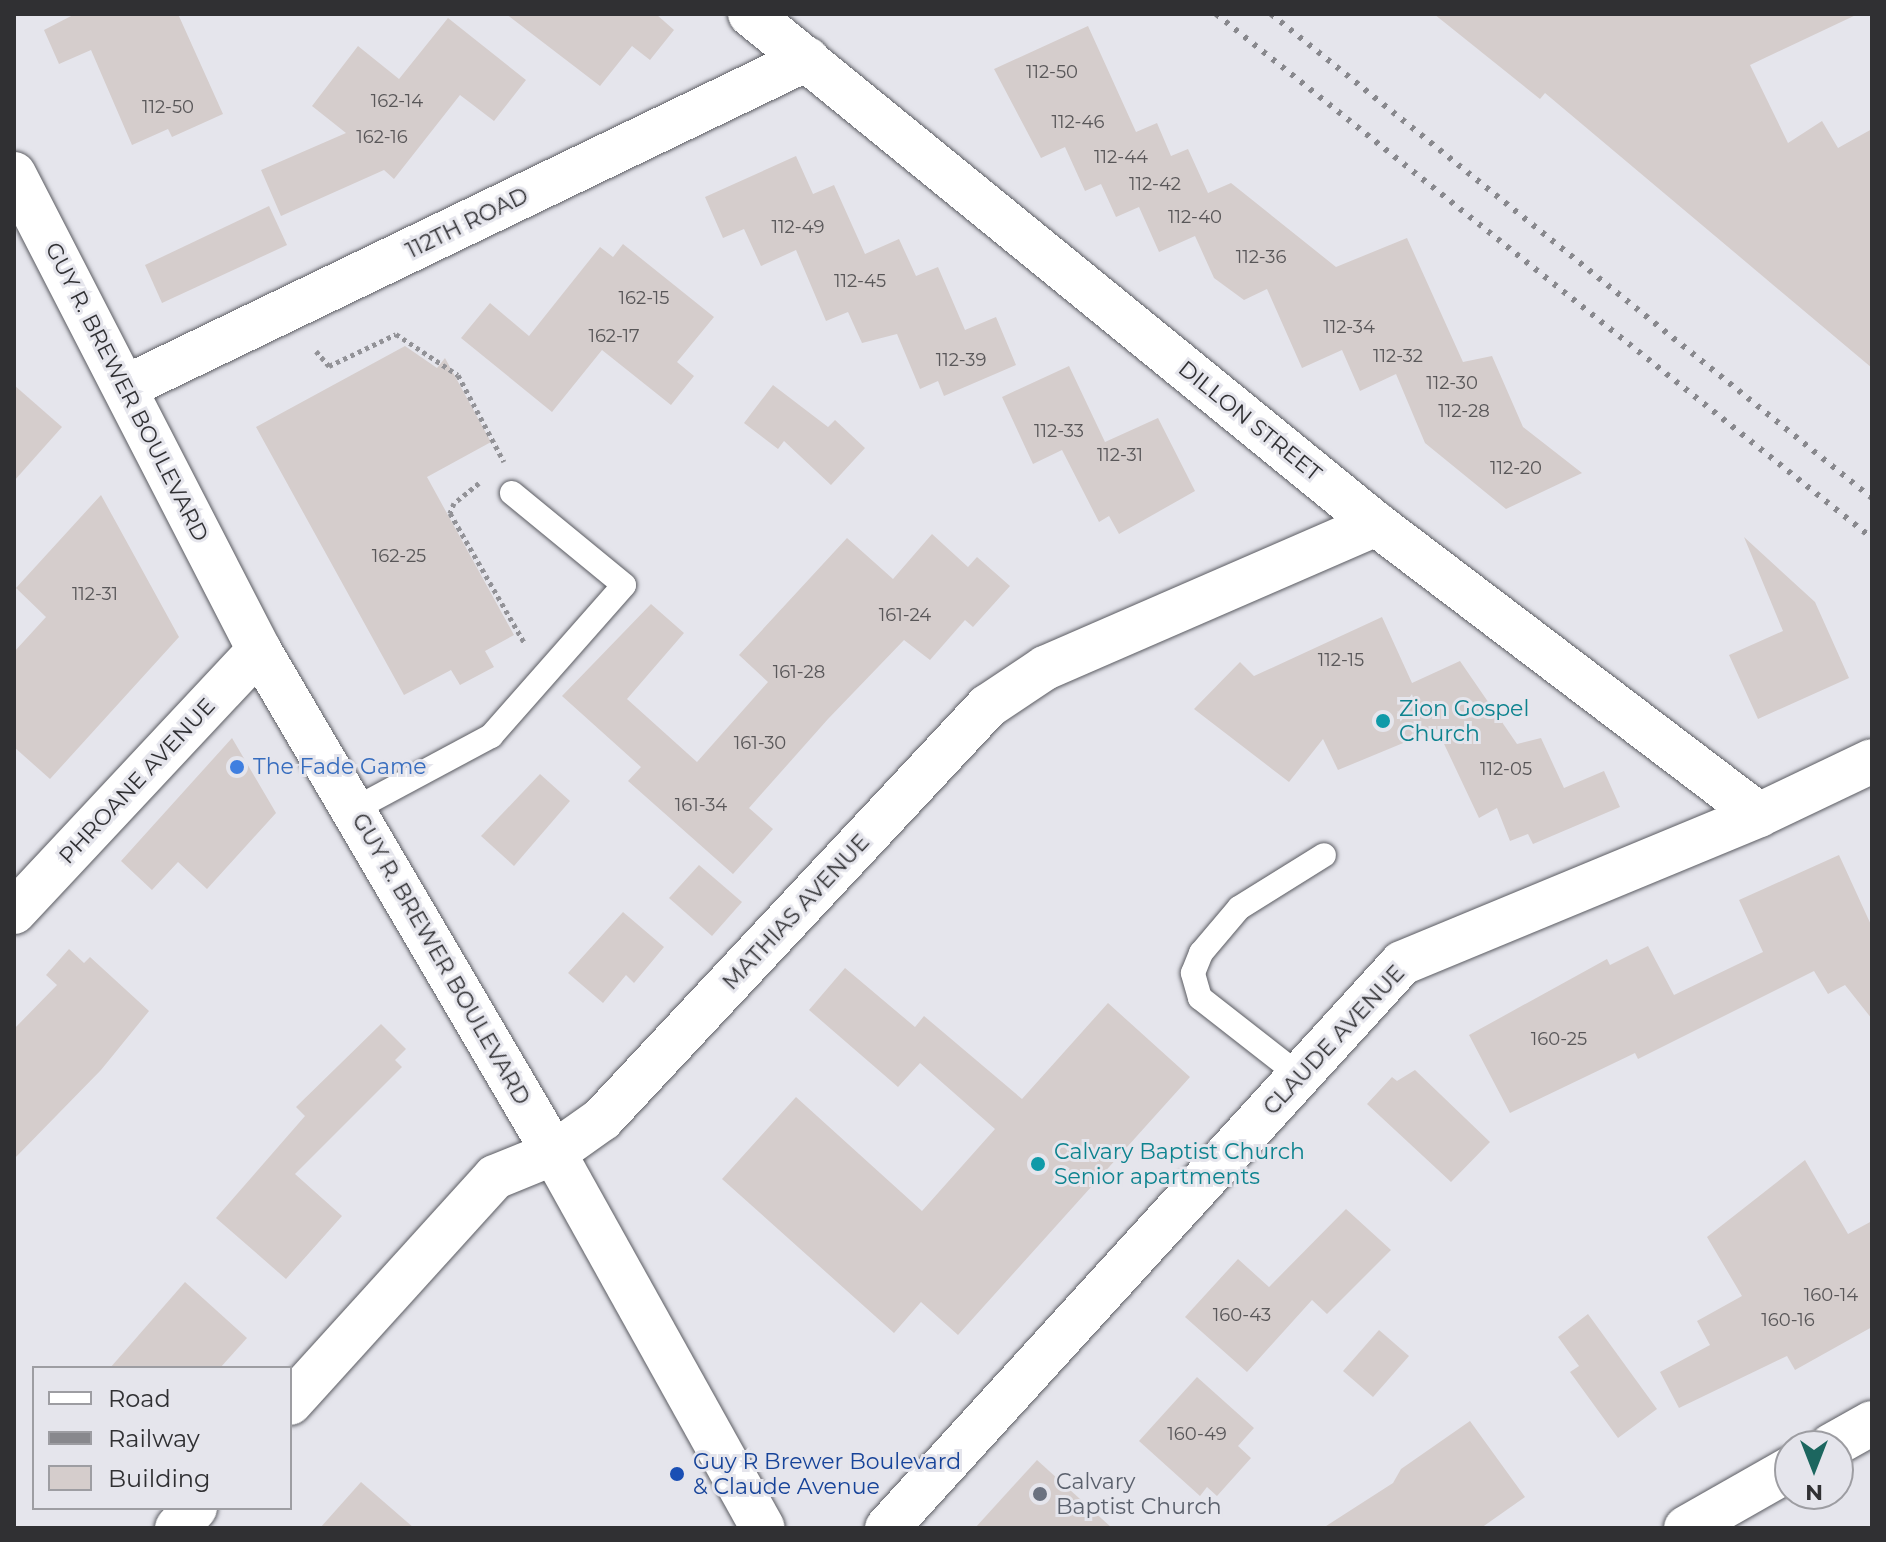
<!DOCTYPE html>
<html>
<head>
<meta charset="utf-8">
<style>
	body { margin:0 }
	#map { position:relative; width:1886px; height:1542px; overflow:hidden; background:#e5e5ec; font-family:Montserrat,sans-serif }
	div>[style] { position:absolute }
	.building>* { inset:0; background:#d5cdcc }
	.path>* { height:5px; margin-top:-2.5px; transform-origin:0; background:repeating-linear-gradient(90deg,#929297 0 4px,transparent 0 8px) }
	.roads { filter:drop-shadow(0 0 2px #5b5c62) drop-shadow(0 0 2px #5b5c62) }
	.lane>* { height:24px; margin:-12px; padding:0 12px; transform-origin:12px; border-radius:12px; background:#fff }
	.street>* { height:44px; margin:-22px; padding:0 22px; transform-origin:22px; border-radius:22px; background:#fff }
	.secondary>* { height:44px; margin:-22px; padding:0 22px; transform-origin:22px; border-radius:22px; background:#fff }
	.rail>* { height:6px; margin-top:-3px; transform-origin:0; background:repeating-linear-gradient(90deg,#88888d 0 4px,transparent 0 12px) }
	.dots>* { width:22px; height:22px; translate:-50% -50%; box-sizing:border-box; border:4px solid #e5e5ec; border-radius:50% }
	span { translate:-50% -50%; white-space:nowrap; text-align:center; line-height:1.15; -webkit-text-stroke:6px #e5e5ec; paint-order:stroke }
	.number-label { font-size:18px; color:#595759 }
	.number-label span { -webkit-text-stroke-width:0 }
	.street-label { font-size:22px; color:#303033 }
	.culture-label { font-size:22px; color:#0d838f }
	.left { translate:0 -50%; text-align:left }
	.shop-label { font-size:22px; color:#366cbe }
	.transit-label { font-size:22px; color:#164399 }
	.worship-label { font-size:22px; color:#5b616d }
	.frame { position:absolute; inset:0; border:16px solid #303033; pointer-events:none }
	.legend { position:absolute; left:32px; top:1366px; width:260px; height:144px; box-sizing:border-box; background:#e5e5ec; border:2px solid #9d9da2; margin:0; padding:10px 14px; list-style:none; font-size:24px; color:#303033 }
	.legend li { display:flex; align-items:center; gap:16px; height:40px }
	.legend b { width:40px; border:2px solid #9d9da2 }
	.north { position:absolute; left:1774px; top:1430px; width:80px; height:80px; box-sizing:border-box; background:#e5e5ec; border:2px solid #9d9da2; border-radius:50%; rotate:180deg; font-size:22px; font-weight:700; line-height:32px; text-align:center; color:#303033 }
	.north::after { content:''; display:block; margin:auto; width:28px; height:36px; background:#1c665f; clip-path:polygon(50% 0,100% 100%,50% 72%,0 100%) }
</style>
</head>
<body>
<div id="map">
	<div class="building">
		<i style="clip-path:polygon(75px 14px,178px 14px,223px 114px,172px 137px,168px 129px,132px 145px,91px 50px,59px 64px,44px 30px)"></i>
		<i style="clip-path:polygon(506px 14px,656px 14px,674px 30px,650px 60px,632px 46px,600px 86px)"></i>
		<i style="clip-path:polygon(1434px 14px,1858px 14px,1750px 65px,1788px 143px,1822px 121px,1838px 148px,1872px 129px,1872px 368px,1545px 93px,1540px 99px)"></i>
		<i style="clip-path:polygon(448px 18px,526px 80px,494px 121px,460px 95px,394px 179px,384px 170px,281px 216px,261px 170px,346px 133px,312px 106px,358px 46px,399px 79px)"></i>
		<i style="clip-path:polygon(1088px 26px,1136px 132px,1157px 123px,1171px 156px,1188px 149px,1208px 193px,1231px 183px,1336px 267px,1407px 238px,1463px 362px,1492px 356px,1523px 427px,1582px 473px,1506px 509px,1425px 443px,1396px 374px,1360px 391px,1342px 350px,1302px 368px,1267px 289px,1244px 300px,1214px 278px,1195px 236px,1159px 252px,1139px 207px,1116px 217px,1101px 184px,1085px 191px,1065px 147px,1041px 158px,994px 69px)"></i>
		<i style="clip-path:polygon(796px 156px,813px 194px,834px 185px,865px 254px,899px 239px,916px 276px,938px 267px,965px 330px,996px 317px,1016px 365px,944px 396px,938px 381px,920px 389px,897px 334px,862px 343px,848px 312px,826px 321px,796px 250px,761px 266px,744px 229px,723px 238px,705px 197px)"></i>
		<i style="clip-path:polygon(269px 206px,287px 245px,162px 303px,145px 265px)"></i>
		<i style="clip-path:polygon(623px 244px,714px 317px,677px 362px,694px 376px,671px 405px,602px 350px,552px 412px,461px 338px,490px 303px,529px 336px,600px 247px,613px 257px)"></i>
		<i style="clip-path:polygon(405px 346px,437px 368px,445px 358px,491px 442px,427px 477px,514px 635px,485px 651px,494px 667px,460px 685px,451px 670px,404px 695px,256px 427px)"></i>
		<i style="clip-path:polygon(1069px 366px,1105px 442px,1158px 418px,1195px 491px,1119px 534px,1109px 516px,1099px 522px,1062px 450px,1033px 464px,1002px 397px)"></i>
		<i style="clip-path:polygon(14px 385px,62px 427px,14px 481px)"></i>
		<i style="clip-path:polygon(773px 385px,828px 427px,835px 420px,865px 448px,831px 485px,784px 441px,778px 449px,744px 423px)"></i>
		<i style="clip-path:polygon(101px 495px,179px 637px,50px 779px,14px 747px,14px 652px,46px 617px,16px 588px)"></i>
		<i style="clip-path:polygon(932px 534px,968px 567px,977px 557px,1010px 586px,973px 627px,965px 620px,930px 660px,904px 640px,828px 719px,749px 808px,773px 829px,733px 874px,628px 781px,641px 767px,562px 696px,651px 604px,684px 633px,627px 699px,697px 762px,768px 682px,739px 655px,847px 538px,893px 579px)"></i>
		<i style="clip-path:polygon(1744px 537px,1815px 602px,1849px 678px,1758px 719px,1729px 655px,1783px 631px)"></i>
		<i style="clip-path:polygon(1382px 617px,1412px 683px,1460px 661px,1517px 744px,1541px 738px,1564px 788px,1604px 771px,1620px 807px,1533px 844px,1528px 834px,1510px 841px,1497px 808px,1479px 818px,1437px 729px,1338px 770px,1323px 739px,1289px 782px,1194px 709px,1240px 662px,1254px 676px)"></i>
		<i style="clip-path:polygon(232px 738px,276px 813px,207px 889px,178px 862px,152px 890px,121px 861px)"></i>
		<i style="clip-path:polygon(540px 774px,570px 801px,514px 866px,481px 836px)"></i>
		<i style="clip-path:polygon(1839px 855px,1872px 927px,1872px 1019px,1845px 985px,1828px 994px,1814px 971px,1638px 1059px,1635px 1053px,1510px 1113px,1469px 1035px,1607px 959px,1610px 965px,1648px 946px,1674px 995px,1763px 952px,1739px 900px)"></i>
		<i style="clip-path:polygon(699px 865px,742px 902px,712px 936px,669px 898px)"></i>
		<i style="clip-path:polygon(623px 912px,664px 947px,634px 983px,626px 975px,603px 1003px,568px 973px)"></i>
		<i style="clip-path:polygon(69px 949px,84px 963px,90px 957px,149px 1011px,101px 1070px,14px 1159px,14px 1029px,57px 985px,46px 975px)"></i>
		<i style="clip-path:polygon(845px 968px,915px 1027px,924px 1016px,1022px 1099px,1108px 1003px,1190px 1077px,958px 1335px,921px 1302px,894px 1333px,722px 1179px,796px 1097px,922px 1211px,995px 1129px,920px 1063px,898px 1087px,809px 1010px)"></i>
		<i style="clip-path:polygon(381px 1024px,406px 1049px,395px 1060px,402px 1067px,295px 1174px,342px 1216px,286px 1279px,216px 1218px,305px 1116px,296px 1107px)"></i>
		<i style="clip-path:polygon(1415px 1070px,1490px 1142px,1451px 1182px,1367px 1104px,1392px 1077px,1397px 1081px)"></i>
		<i style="clip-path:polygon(1805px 1160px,1848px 1234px,1872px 1221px,1872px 1327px,1795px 1370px,1787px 1356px,1679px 1408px,1660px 1372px,1710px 1345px,1697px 1321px,1742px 1296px,1707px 1237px)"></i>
		<i style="clip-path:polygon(1346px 1209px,1391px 1250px,1327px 1314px,1312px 1300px,1247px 1372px,1185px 1317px,1238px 1259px,1269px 1287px)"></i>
		<i style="clip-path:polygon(185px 1282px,247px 1338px,220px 1368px,110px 1368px)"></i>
		<i style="clip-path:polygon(1588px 1314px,1657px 1409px,1618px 1438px,1570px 1372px,1579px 1366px,1558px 1337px)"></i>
		<i style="clip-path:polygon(1379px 1330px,1409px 1356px,1373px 1397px,1343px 1371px)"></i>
		<i style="clip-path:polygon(1197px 1377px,1254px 1428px,1238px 1446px,1251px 1458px,1217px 1496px,1207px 1487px,1200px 1496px,1139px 1441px)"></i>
		<i style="clip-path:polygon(1470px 1421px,1525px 1497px,1481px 1528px,1323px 1528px,1393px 1483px,1401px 1469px)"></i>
		<i style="clip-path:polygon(1037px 1460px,1112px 1528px,975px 1528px)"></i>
		<i style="clip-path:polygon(361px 1482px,414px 1528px,320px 1528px)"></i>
	</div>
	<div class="path">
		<i style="left:316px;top:351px;width:20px;rotate:49deg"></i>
		<i style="left:329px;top:366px;width:74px;rotate:-25.5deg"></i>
		<i style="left:396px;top:334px;width:74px;rotate:33.5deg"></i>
		<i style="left:458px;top:375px;width:98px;rotate:62.1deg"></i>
		<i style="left:479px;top:483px;width:32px;rotate:141deg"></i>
		<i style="left:454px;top:503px;width:11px;rotate:112deg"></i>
		<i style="left:450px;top:513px;width:151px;rotate:60.2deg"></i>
	</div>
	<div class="roads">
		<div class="lane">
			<i style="left:353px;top:810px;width:157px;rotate:-28.2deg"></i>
			<i style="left:491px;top:736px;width:201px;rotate:-48.6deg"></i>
			<i style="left:624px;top:585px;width:145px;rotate:-140.6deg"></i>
			<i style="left:1300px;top:1076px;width:127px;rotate:-142deg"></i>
			<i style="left:1200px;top:998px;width:26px;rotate:-106deg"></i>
			<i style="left:1193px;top:973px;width:22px;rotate:-68deg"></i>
			<i style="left:1201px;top:953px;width:59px;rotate:-49.8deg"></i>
			<i style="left:1239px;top:908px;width:100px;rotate:-31.9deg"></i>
		</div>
		<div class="street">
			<i style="left:750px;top:14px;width:807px;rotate:39.17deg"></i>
			<i style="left:1376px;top:524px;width:481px;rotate:37.2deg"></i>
			<i style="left:126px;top:387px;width:756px;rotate:-25.72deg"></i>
			<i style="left:14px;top:912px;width:359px;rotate:-46.9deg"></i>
			<i style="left:290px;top:1403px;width:305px;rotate:-47.8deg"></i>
			<i style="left:495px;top:1177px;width:64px;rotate:-22.1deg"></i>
			<i style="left:554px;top:1153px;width:59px;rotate:-35.3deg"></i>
			<i style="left:602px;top:1119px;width:565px;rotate:-46.94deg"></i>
			<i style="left:988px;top:706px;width:69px;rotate:-33.7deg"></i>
			<i style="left:1045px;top:668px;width:361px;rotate:-23.5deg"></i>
			<i style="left:1831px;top:1446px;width:47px;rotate:-29.3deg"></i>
			<i style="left:177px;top:1528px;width:27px;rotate:-48deg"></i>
			<i style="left:887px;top:1528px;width:764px;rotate:-47.65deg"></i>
			<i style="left:1402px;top:963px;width:386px;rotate:-22.5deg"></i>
			<i style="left:1759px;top:815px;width:125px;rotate:-25.5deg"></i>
			<i style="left:1686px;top:1528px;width:120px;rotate:-29.6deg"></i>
		</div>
		<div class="secondary">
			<i style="left:14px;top:174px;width:535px;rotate:62.76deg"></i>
			<i style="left:259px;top:650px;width:583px;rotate:59.61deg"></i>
			<i style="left:554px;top:1153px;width:429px;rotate:60.9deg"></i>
		</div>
	</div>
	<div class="rail">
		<i style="left:1216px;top:14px;width:840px;rotate:38.62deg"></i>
		<i style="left:1271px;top:14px;width:772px;rotate:38.85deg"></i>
	</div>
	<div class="dots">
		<i style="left:1383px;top:721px;background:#0f9aa8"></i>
		<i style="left:237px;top:767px;background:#3f7fe0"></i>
		<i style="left:1038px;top:1164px;background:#0f9aa8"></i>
		<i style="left:677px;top:1474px;background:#1a4fb4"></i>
		<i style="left:1040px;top:1494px;background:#6b7280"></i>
	</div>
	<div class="number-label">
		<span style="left:1052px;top:72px">112-50</span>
		<span style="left:397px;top:101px">162-14</span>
		<span style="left:168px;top:107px">112-50</span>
		<span style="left:1078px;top:122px">112-46</span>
		<span style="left:382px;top:137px">162-16</span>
		<span style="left:1121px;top:157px">112-44</span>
		<span style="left:1155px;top:184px">112-42</span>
		<span style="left:1195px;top:217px">112-40</span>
		<span style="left:798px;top:227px">112-49</span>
		<span style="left:1261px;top:257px">112-36</span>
		<span style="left:860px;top:281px">112-45</span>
		<span style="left:644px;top:298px">162-15</span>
		<span style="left:1349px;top:327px">112-34</span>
		<span style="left:614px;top:336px">162-17</span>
		<span style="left:1398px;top:356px">112-32</span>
		<span style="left:961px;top:360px">112-39</span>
		<span style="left:1452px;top:383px">112-30</span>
		<span style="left:1464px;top:411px">112-28</span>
		<span style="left:1059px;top:431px">112-33</span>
		<span style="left:1120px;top:455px">112-31</span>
		<span style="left:1516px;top:468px">112-20</span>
		<span style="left:399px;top:556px">162-25</span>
		<span style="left:95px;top:594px">112-31</span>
		<span style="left:905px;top:615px">161-24</span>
		<span style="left:1341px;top:660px">112-15</span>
		<span style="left:799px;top:672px">161-28</span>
		<span style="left:760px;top:743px">161-30</span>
		<span style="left:1506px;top:769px">112-05</span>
		<span style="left:701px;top:805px">161-34</span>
		<span style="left:1559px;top:1039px">160-25</span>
		<span style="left:1831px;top:1295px">160-14</span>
		<span style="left:1242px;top:1315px">160-43</span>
		<span style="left:1788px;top:1320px">160-16</span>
		<span style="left:1197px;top:1434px">160-49</span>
	</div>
	<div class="street-label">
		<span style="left:467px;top:223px;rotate:-26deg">112TH ROAD</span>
		<span style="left:127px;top:392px;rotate:63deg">GUY R. BREWER BOULEVARD</span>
		<span style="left:1250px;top:421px;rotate:39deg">DILLON STREET</span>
		<span style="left:137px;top:781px;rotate:-47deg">PHROANE AVENUE</span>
		<span style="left:796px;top:912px;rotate:-47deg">MATHIAS AVENUE</span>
		<span style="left:441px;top:959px;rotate:60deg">GUY R. BREWER BOULEVARD</span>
		<span style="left:1334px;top:1040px;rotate:-47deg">CLAUDE AVENUE</span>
	</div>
	<div class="culture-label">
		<span class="left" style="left:1399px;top:721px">Zion Gospel<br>Church</span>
		<span class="left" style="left:1054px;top:1164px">Calvary Baptist Church<br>Senior apartments</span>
	</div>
	<div class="shop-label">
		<span class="left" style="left:253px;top:767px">The Fade Game</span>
	</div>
	<div class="transit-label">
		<span class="left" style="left:693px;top:1474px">Guy R Brewer Boulevard<br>&amp; Claude Avenue</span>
	</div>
	<div class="worship-label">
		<span class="left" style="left:1056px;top:1494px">Calvary<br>Baptist Church</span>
	</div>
	<div class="frame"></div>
	<ul class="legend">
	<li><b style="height:10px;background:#fff"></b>Road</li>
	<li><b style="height:10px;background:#88888d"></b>Railway</li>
	<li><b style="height:22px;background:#d5cdcc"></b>Building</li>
	</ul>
	<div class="north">N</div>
</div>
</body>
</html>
